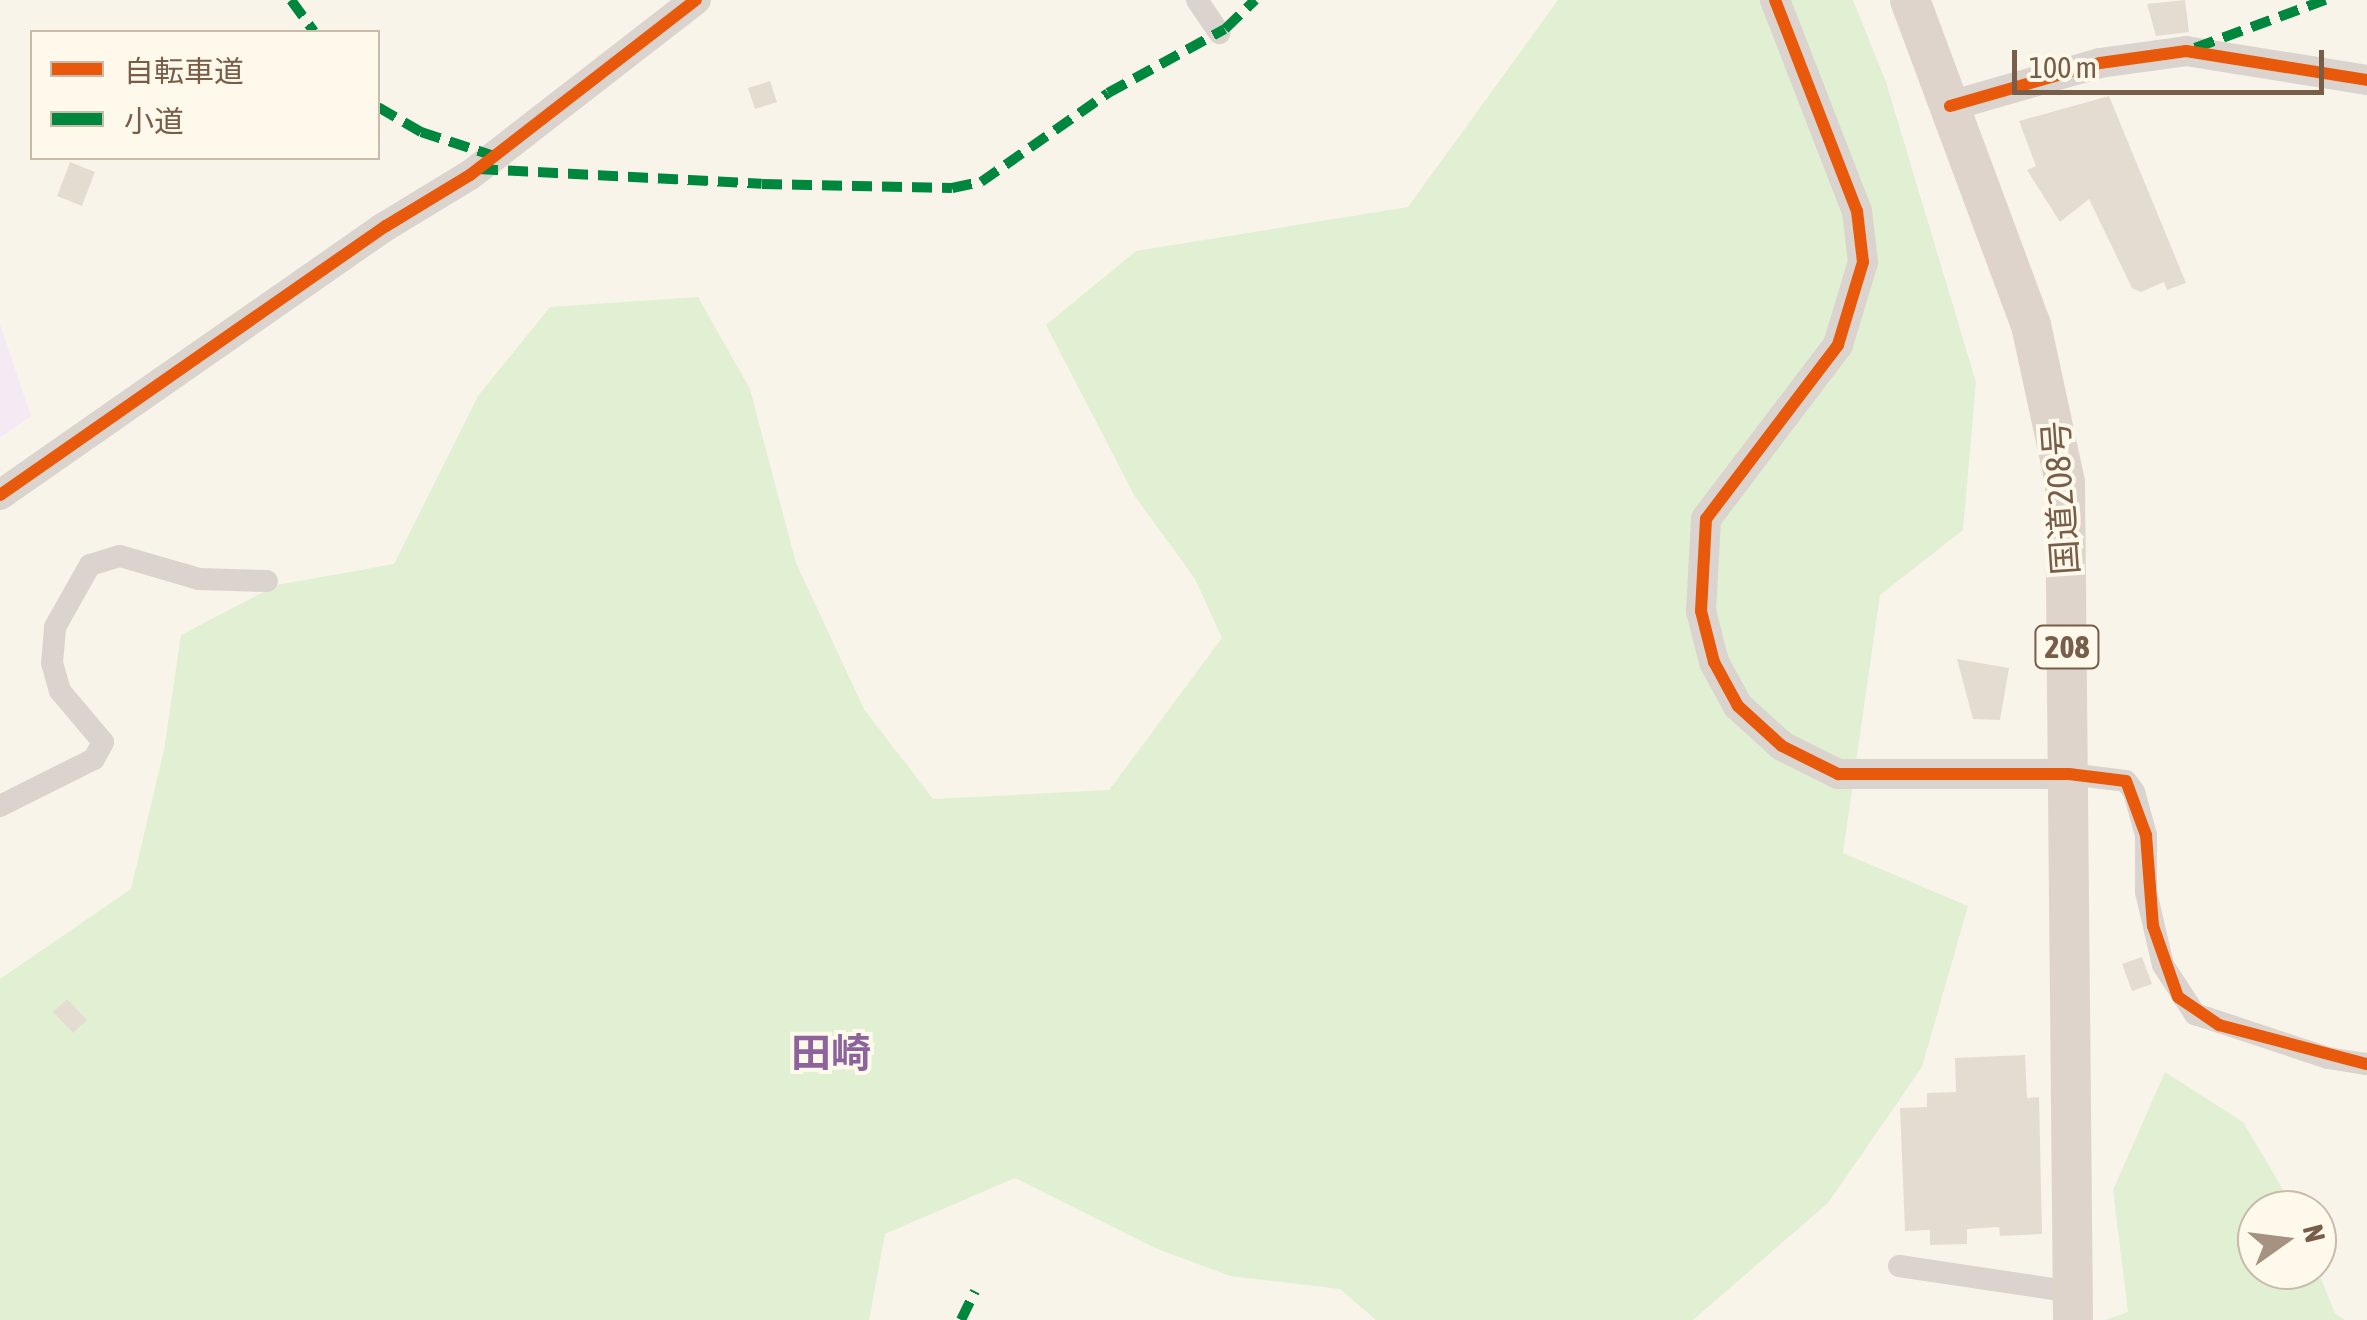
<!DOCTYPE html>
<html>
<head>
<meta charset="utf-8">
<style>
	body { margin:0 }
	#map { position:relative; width:2367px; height:1320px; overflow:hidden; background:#f8f4ea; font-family:"Asap Condensed","Noto Sans JP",sans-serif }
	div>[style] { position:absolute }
	.education>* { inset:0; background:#f5eaf3 }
	.green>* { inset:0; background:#e1f0d3 }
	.building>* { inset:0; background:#e5dcd1 }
	.street>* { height:22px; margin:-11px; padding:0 11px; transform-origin:11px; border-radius:11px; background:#dbd3cd }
	.secondary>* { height:30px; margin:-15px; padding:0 15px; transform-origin:15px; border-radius:15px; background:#dbd3cd }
	.highway>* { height:40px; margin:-20px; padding:0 20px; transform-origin:20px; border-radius:20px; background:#dfd4cc }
	.quiet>* { height:10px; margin-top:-5px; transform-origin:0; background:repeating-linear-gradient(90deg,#00873e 0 20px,transparent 0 30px) }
	.cycleway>* { height:12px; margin:-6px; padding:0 6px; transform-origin:6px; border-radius:6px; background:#e8590c }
	span { translate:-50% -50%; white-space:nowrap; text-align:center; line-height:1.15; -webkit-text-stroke:8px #fff9ec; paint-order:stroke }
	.shield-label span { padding:2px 8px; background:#fff9ec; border:2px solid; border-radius:8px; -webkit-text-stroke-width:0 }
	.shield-label { font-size:32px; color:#785d48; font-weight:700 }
	.street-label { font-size:35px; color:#785d48 }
	.quarter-label { font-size:40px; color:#8d639c; font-weight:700 }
	.legend { position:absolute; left:30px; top:30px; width:350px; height:130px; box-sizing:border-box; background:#fff9ec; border:2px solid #c9bbaa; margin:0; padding:12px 18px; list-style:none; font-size:30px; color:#785d48 }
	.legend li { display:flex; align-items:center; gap:20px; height:50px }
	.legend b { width:50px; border:2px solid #c9bbaa }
	.north { position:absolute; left:2237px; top:1190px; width:100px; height:100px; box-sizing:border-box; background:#fff9ec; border:2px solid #c9bbaa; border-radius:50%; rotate:76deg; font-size:28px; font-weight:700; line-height:40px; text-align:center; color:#785d48 }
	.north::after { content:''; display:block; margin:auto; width:35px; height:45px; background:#a59281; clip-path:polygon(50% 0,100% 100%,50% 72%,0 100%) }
	.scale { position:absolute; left:2012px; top:50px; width:312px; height:45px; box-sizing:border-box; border:5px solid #785d48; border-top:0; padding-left:12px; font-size:30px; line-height:35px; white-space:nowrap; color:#785d48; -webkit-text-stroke:8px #fff9ec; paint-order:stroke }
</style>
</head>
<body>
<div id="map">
	<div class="education">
		<i style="clip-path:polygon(0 324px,31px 416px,0 438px)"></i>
	</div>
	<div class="green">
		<i style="clip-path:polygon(1558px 0,1853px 0,1886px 82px,1976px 382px,1963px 530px,1880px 595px,1843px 853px,1968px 906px,1922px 1067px,1828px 1203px,1693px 1320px,1376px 1320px,1340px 1289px,1230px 1276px,1155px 1248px,1015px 1178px,885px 1234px,869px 1320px,0 1320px,0 979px,131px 889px,164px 750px,181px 635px,277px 585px,394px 564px,478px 396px,550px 307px,698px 297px,750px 389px,796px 563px,864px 709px,933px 799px,1109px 790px,1222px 638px,1195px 579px,1134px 495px,1046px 325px,1136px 251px,1408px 207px)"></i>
		<i style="clip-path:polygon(2165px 1072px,2243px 1122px,2291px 1203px,2293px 1210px,2257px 1210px,2257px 1270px,2317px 1269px,2335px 1313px,2345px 1320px,2105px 1320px,2128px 1312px,2113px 1190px)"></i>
	</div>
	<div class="building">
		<i style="clip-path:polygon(2185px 0,2189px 32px,2156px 36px,2147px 4px)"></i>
		<i style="clip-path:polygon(770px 81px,777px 102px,755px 109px,748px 88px)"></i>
		<i style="clip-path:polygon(2109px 96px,2186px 283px,2167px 290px,2164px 282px,2141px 292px,2132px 288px,2089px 199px,2060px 222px,2027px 170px,2036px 166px,2019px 121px)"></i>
		<i style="clip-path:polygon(70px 162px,95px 172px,82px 206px,57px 196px)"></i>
		<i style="clip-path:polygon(1957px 659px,2009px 668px,2000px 720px,1973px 719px)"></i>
		<i style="clip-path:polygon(2142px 957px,2152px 984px,2132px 991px,2122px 964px)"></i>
		<i style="clip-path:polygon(67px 999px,87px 1020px,73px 1033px,53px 1012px)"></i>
		<i style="clip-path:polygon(2025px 1055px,2027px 1098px,2039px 1097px,2042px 1234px,2000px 1236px,1999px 1227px,1967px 1229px,1967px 1244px,1930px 1245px,1930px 1230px,1905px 1231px,1900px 1108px,1927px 1107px,1927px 1093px,1956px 1092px,1955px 1058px)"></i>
	</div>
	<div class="street">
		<i style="left:1197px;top:0;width:40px;rotate:56deg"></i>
		<i style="left:2069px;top:774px;width:57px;rotate:7deg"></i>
		<i style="left:2126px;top:781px;width:14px;rotate:54deg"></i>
		<i style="left:2134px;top:792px;width:45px;rotate:74.4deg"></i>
		<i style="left:2146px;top:835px;width:57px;rotate:90deg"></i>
		<i style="left:2146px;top:892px;width:75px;rotate:76.9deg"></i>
		<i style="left:2163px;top:965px;width:59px;rotate:56.9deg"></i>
		<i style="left:2195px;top:1014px;width:140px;rotate:18.3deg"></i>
		<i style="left:2328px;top:1058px;width:39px;rotate:9deg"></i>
		<i style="left:0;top:806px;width:105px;rotate:-26.6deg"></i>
		<i style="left:94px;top:759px;width:19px;rotate:-62deg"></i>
		<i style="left:103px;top:742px;width:67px;rotate:-130.1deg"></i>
		<i style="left:60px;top:691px;width:29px;rotate:-106deg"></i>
		<i style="left:52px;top:663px;width:36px;rotate:-85deg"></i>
		<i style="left:55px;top:627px;width:71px;rotate:-60.6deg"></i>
		<i style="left:90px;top:565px;width:31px;rotate:-17deg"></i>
		<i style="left:120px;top:556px;width:82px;rotate:16.2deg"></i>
		<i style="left:199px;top:579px;width:68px;rotate:1.7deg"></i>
		<i style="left:1899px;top:1266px;width:176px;rotate:8.5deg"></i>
	</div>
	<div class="secondary">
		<i style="left:1775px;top:0;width:226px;rotate:68.8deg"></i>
		<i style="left:1857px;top:211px;width:51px;rotate:83.3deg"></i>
		<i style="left:1863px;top:262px;width:87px;rotate:106.8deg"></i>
		<i style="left:1838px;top:345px;width:218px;rotate:127.2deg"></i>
		<i style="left:1706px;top:519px;width:92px;rotate:93.1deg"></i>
		<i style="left:1701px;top:611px;width:53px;rotate:75.7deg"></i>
		<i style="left:1714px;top:662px;width:50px;rotate:61.4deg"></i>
		<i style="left:1738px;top:706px;width:59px;rotate:42.3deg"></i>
		<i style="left:1782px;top:746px;width:63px;rotate:26.6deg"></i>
		<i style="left:1838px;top:774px;width:231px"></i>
		<i style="left:1950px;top:106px;width:156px;rotate:-16deg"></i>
		<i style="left:2100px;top:63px;width:87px;rotate:-7.9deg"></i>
		<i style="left:2186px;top:51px;width:183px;rotate:9.1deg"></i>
		<i style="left:0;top:495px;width:470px;rotate:-34.9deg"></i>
		<i style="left:386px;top:226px;width:98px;rotate:-31.3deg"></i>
		<i style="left:470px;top:175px;width:286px;rotate:-37.8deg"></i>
	</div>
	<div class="highway">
		<i style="left:1910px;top:0;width:347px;rotate:69.6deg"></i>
		<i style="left:2031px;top:325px;width:161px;rotate:77.8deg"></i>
		<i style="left:2065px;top:482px;width:838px;rotate:89.45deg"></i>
	</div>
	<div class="quiet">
		<i style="left:291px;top:0;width:39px;rotate:54deg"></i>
		<i style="left:2195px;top:48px;width:139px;rotate:-20.3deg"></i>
		<i style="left:378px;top:107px;width:50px;rotate:30.2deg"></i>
		<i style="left:421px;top:132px;width:77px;rotate:18.2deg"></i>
		<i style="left:478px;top:169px;width:284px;rotate:3deg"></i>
		<i style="left:762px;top:184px;width:190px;rotate:1.2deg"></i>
		<i style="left:952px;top:188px;width:30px;rotate:-12deg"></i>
		<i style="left:981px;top:182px;width:155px;rotate:-35deg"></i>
		<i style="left:1108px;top:93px;width:133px;rotate:-28.7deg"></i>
		<i style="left:1225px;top:29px;width:42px;rotate:-44deg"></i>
		<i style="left:961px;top:1320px;width:32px;rotate:-64deg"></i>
	</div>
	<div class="cycleway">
		<i style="left:1775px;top:0;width:226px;rotate:68.8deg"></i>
		<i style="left:1857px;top:211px;width:51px;rotate:83.3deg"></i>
		<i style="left:1863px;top:262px;width:87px;rotate:106.8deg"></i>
		<i style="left:1838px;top:345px;width:218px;rotate:127.2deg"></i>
		<i style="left:1706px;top:519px;width:92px;rotate:93.1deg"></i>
		<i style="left:1701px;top:611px;width:53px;rotate:75.7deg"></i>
		<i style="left:1714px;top:662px;width:50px;rotate:61.4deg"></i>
		<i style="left:1738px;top:706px;width:59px;rotate:42.3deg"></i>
		<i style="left:1782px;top:746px;width:63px;rotate:26.6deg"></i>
		<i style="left:1838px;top:774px;width:231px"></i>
		<i style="left:2069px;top:774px;width:57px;rotate:7deg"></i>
		<i style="left:2126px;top:781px;width:58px;rotate:69.7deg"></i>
		<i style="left:2146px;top:835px;width:91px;rotate:85.6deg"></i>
		<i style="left:2153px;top:926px;width:75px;rotate:70.6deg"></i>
		<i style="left:2178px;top:997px;width:50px;rotate:34.3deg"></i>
		<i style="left:2219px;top:1025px;width:153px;rotate:14.8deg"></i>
		<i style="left:1950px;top:106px;width:156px;rotate:-16deg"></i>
		<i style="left:2100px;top:63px;width:87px;rotate:-7.9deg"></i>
		<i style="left:2186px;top:51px;width:183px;rotate:9.1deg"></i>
		<i style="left:0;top:495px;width:470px;rotate:-34.9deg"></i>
		<i style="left:386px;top:226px;width:98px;rotate:-31.3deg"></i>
		<i style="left:470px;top:175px;width:286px;rotate:-37.8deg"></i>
	</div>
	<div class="shield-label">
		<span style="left:2067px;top:647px">208</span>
	</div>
	<div class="street-label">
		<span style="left:2060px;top:498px;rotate:-94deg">国道208号</span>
	</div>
	<div class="quarter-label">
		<span style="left:831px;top:1053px">田崎</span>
	</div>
	<ul class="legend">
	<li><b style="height:12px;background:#e8590c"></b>自転車道</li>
	<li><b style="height:12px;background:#00873e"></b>小道</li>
	</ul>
	<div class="north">N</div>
	<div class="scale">100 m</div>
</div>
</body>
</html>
